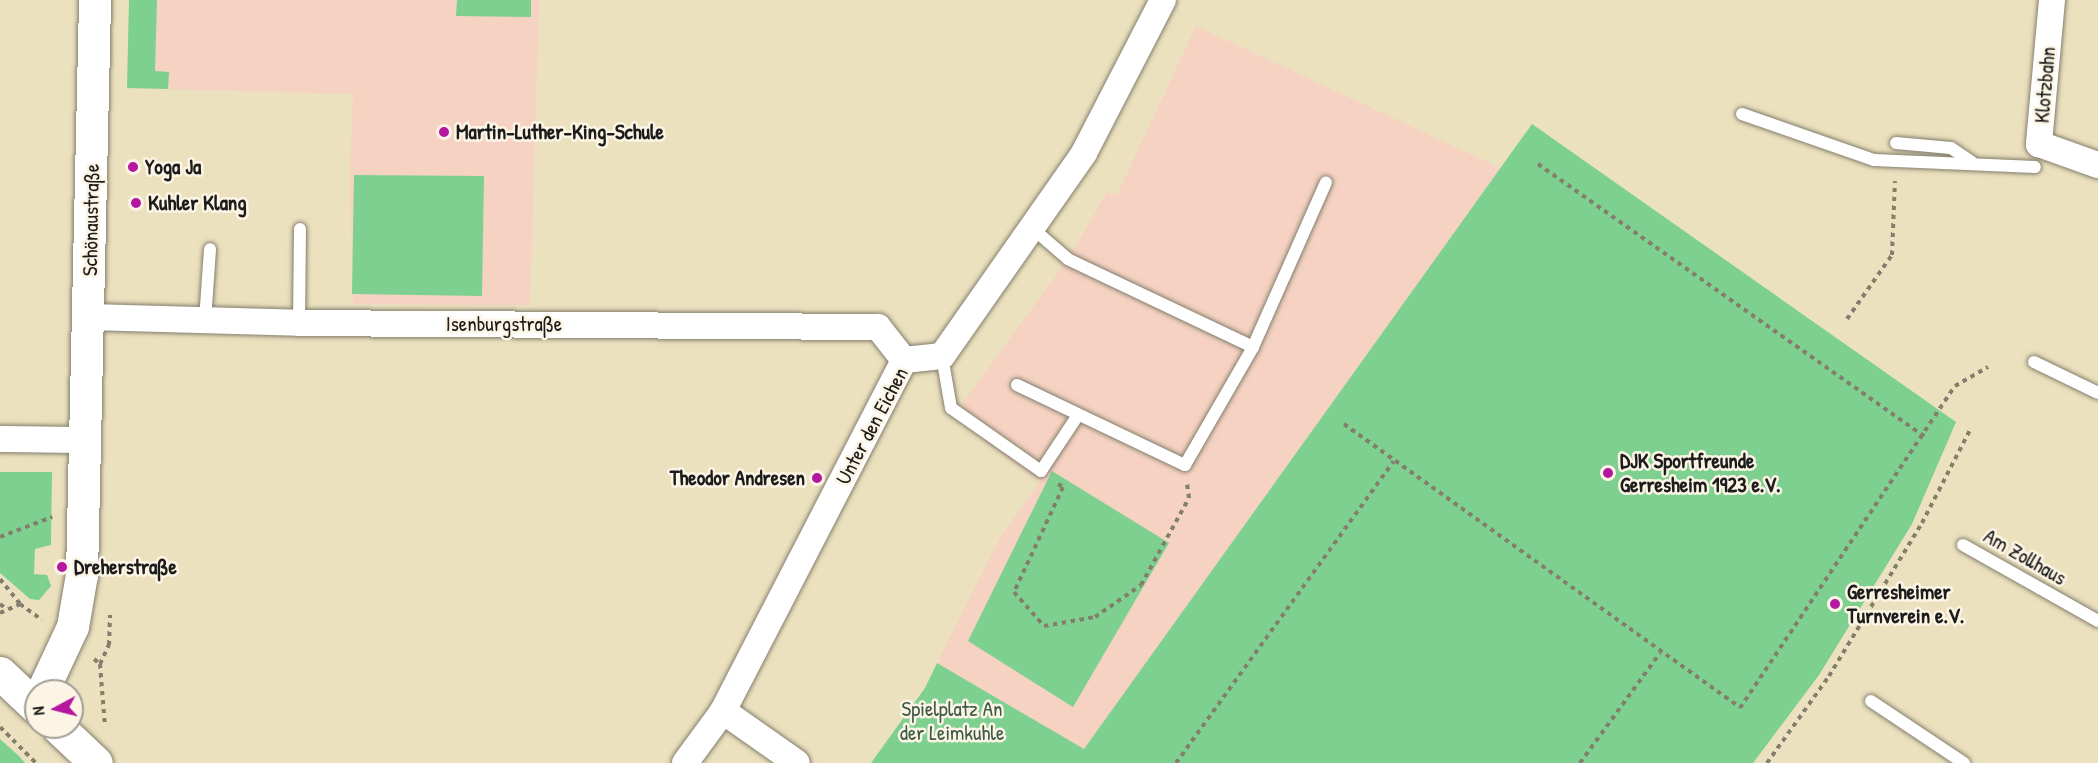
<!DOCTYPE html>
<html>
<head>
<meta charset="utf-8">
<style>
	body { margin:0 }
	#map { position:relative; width:2098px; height:763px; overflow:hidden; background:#ebe1be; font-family:"Patrick Hand",sans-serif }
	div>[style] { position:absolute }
	.built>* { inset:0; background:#f5d2c2 }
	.green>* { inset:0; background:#7ed091 }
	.path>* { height:4px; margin-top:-2px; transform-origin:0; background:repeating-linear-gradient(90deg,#847e6d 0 4.5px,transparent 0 9px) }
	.roads { filter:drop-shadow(0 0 2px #847e6d) drop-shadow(0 0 2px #847e6d) }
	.service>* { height:12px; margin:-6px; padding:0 6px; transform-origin:6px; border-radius:6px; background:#fff }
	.minor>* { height:26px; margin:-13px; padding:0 13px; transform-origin:13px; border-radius:13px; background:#fff }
	.tertiary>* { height:32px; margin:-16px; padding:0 16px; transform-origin:16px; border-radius:16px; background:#fff }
	.secondary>* { height:33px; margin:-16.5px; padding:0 16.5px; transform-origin:16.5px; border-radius:16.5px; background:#fff }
	.dots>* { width:16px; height:16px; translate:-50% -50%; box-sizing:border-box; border:3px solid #fcf5e5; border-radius:50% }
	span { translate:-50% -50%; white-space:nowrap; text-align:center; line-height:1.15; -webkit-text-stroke:5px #fcf5e5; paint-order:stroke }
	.street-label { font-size:21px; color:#1c1c1c }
	.poi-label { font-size:21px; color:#1c1c1c; font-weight:700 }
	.left { translate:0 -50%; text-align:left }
	.right { translate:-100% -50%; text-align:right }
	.park-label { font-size:21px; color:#3e5b45 }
	.north { position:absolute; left:24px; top:679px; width:60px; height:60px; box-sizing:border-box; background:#fcf5e5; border:2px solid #a29e95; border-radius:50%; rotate:263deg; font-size:16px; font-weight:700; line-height:24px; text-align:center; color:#1c1c1c }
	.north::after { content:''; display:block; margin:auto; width:21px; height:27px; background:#b5179e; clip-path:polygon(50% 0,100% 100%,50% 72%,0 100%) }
</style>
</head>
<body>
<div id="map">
	<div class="built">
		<i style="clip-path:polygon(129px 0,539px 0,530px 305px,353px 304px,350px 175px,353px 94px,127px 88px)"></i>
		<i style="clip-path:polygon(1196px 26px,1500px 168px,1084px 750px,937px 663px,1000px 538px,1040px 481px,963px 426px,971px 415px,962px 404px,1068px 259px,1107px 192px,1117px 195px)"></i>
	</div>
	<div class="green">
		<i style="clip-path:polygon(129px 0,157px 0,155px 71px,169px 72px,168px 89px,127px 88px)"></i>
		<i style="clip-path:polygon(457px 0,531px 0,531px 17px,456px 16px)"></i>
		<i style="clip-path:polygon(1532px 124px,1956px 422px,1912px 524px,1819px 675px,1753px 763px,871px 763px,925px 688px,937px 663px,1084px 749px)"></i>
		<i style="clip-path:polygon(354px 175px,484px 176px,482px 296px,352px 294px)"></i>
		<i style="clip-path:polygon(1052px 471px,1169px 543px,1073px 707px,968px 641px)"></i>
		<i style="clip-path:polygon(0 472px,52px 472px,51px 545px,35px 549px,34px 574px,47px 575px,51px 586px,39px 600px,30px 599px,0 573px)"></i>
		<i style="clip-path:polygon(0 739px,19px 756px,25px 763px,0 763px)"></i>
	</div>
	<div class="path">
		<i style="left:1538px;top:164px;width:474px;rotate:35.2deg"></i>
		<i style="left:1847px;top:319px;width:78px;rotate:-54.9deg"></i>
		<i style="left:1892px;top:255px;width:74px;rotate:-87.7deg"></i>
		<i style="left:1344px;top:424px;width:487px;rotate:35.6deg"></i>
		<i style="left:1740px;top:708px;width:387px;rotate:-56.3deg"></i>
		<i style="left:1955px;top:386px;width:38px;rotate:-30deg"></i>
		<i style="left:1058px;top:484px;width:6px;rotate:31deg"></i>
		<i style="left:1063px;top:487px;width:116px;rotate:115deg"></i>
		<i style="left:1014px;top:592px;width:45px;rotate:48.6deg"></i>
		<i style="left:1044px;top:626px;width:52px;rotate:-10deg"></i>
		<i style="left:1095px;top:617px;width:56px;rotate:-34.8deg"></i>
		<i style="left:1141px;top:585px;width:99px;rotate:-61.1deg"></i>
		<i style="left:1189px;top:498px;width:14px;rotate:-98deg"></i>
		<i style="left:0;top:537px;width:56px;rotate:-21deg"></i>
		<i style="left:0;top:579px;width:32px;rotate:51deg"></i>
		<i style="left:20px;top:604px;width:27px;rotate:36deg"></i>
		<i style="left:0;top:604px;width:8px;rotate:40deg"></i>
		<i style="left:0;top:613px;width:22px;rotate:-24deg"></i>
		<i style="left:94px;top:659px;width:8px;rotate:40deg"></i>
		<i style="left:100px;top:664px;width:62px;rotate:85.4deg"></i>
		<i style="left:100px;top:664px;width:21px;rotate:-65deg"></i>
		<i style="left:109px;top:645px;width:30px;rotate:-88deg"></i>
		<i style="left:0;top:727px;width:51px;rotate:45deg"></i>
		<i style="left:1176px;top:763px;width:372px;rotate:-54.2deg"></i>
		<i style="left:1580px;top:763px;width:136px;rotate:-54deg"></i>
		<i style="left:1767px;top:763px;width:107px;rotate:-54.5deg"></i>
		<i style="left:1829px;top:676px;width:179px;rotate:-58.7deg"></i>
		<i style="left:1922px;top:523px;width:107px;rotate:-62.7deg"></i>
	</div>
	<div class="roads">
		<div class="service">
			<i style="left:1742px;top:114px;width:140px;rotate:19.2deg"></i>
			<i style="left:1874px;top:160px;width:161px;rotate:2.5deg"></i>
			<i style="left:1896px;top:143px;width:55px;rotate:5.2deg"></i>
			<i style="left:1951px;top:148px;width:25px;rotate:34deg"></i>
			<i style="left:205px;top:321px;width:72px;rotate:-86deg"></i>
			<i style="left:299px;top:323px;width:94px;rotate:-89.4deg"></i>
			<i style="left:1253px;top:347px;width:180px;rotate:-66.1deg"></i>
			<i style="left:942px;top:356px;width:53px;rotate:80.2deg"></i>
			<i style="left:951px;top:408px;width:110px;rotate:35deg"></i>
			<i style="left:1041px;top:471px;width:67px;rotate:-56.5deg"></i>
			<i style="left:2034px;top:362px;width:71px;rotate:25.8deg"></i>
			<i style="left:1017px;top:385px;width:186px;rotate:25.5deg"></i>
			<i style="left:1185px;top:465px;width:136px;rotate:-60deg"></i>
			<i style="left:1253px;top:347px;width:205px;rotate:-154.6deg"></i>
			<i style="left:1068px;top:259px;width:49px;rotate:-139.1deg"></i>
			<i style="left:1963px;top:545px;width:155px;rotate:29.4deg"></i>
			<i style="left:1871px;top:701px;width:112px;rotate:33.7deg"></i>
		</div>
		<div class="minor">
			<i style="left:2052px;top:0;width:145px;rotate:95.2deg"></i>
			<i style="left:2039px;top:144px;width:63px;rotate:19.6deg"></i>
			<i style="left:89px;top:317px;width:210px;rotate:1.6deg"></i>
			<i style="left:299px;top:323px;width:579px;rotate:0.4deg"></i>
			<i style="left:878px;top:327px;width:42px;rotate:51.8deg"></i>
			<i style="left:0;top:439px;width:83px;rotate:0.7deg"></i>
			<i style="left:723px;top:711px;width:90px;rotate:35.1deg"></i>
			<i style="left:685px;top:763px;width:64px;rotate:-53.8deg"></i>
			<i style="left:723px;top:711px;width:395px;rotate:-62.7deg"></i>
			<i style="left:904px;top:360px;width:38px;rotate:-6deg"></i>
			<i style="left:942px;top:356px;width:248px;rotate:-55deg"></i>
			<i style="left:1084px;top:153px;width:172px;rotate:-62.7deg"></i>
		</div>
		<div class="tertiary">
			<i style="left:43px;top:691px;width:71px;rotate:-64.9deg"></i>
			<i style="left:73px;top:627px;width:53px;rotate:-80.2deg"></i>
			<i style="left:82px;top:575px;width:575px;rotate:-88.7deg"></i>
		</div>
		<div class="secondary">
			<i style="left:0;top:673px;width:50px;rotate:43.4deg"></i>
			<i style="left:58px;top:727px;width:52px;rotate:43.5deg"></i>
		</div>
	</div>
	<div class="dots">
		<i style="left:444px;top:132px;background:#b5179e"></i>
		<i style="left:133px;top:167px;background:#b5179e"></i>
		<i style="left:136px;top:203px;background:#b5179e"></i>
		<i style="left:1608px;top:473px;background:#b5179e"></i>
		<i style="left:817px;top:478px;background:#b5179e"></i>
		<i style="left:62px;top:567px;background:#b5179e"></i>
		<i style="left:1835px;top:604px;background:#b5179e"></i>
	</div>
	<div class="street-label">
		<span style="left:2045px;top:85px;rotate:-85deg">Klotzbahn</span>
		<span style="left:91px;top:220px;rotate:-89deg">Schönaustraße</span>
		<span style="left:504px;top:324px">Isenburgstraße</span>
		<span style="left:872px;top:426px;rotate:-62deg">Unter den Eichen</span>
		<span style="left:2025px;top:557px;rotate:30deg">Am Zollhaus</span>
	</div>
	<div class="poi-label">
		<span class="left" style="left:456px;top:132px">Martin-Luther-King-Schule</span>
		<span class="left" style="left:145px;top:167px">Yoga Ja</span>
		<span class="left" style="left:148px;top:203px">Kuhler Klang</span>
		<span class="left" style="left:1620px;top:473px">DJK Sportfreunde<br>Gerresheim 1923 e.V.</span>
		<span class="right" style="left:805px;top:478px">Theodor Andresen</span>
		<span class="left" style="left:74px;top:567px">Dreherstraße</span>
		<span class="left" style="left:1847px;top:604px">Gerresheimer<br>Turnverein e.V.</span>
	</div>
	<div class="park-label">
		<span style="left:952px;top:721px">Spielplatz An<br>der Leimkuhle</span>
	</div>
	<div class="north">N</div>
</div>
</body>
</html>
